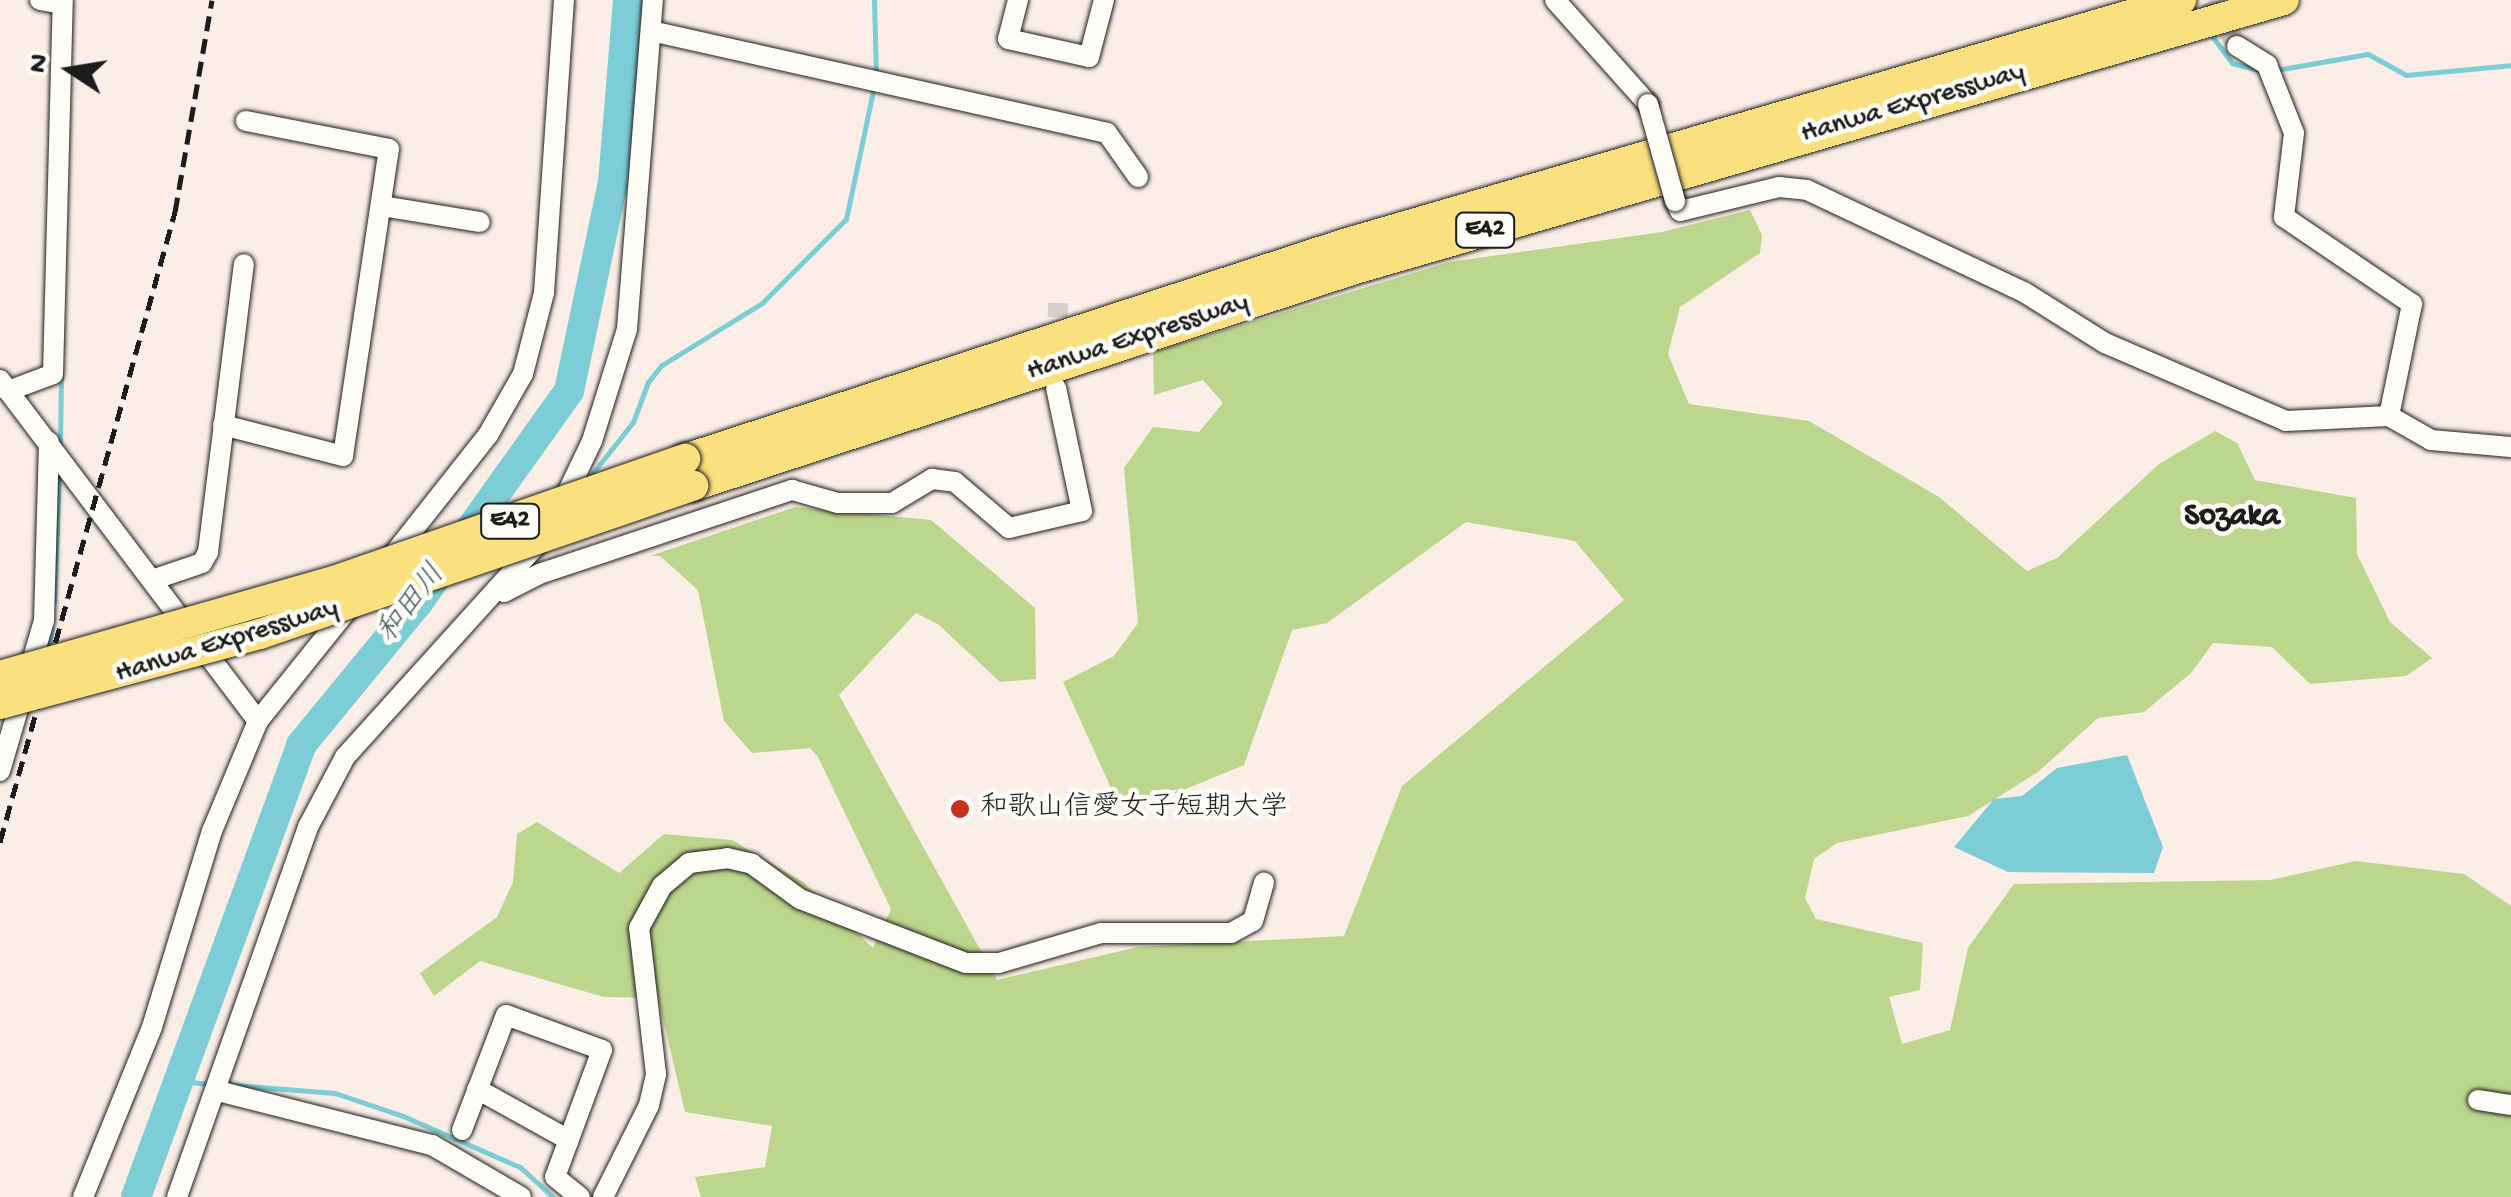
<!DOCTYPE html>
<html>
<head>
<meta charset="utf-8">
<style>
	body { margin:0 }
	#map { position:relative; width:2511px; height:1197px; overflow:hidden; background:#faeee6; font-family:"Gochi Hand","Klee One",sans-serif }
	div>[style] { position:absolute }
	.green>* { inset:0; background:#bcd68d }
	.water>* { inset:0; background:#7ccdd6 }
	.stream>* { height:5px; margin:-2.5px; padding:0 2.5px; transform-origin:2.5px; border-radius:2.5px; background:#7ccdd6 }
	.river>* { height:30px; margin:-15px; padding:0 15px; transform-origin:15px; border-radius:15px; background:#7ccdd6 }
	.minor-tunnel>* { height:20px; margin-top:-10px; transform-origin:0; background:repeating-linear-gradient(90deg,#d9cec8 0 20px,transparent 0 30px) }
	.roads { filter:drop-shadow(0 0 2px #1c1c1c) drop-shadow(0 0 2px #1c1c1c) }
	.minor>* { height:20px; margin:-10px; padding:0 10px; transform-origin:10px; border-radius:10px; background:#fdfcf7 }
	.highway>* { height:30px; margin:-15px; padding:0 15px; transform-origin:15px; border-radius:15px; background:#fbe080 }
	.rail>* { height:5px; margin-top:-2.5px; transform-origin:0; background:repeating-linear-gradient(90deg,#1c1c1c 0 15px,transparent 0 23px) }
	.bridges { filter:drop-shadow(0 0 2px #1c1c1c) drop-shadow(0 0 2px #1c1c1c) }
	.minor-bridge>* { height:20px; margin:-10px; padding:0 10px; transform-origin:10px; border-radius:10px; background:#fdfcf7 }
	.highway-bridge>* { height:30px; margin:-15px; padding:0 15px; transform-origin:15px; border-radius:15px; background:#fbe080 }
	.dots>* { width:28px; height:28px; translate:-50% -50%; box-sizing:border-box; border:5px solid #fdfcf7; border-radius:50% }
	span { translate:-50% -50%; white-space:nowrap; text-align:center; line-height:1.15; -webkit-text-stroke:9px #fdfcf7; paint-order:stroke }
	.shield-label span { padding:2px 8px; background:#fdfcf7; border:2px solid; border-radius:8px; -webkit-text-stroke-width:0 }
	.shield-label { font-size:25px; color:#1c1c1c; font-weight:700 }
	.street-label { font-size:28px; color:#1c1c1c }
	.poi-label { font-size:28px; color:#1c1c1c }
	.left { translate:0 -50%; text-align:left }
	.water-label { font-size:30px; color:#3e5a5d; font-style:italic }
	.quarter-label { font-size:32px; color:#1c1c1c; font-weight:700 }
	.north { position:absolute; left:20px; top:20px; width:100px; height:100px; -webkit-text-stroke:8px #fdfcf7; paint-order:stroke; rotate:282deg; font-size:28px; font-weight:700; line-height:40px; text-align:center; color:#1c1c1c }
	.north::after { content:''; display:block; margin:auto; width:35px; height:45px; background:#1c1c1c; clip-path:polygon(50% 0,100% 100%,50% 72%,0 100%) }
</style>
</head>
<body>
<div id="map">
	<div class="green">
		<i style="clip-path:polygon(1750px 210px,1762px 235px,1760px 253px,1680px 307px,1668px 354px,1689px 404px,1809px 421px,1939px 497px,2027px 571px,2057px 558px,2159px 464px,2215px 431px,2237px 443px,2255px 480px,2356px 498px,2357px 554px,2390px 622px,2432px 658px,2406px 676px,2310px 684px,2272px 647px,2213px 643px,2191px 673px,2144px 712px,2098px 718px,2038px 772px,1968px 816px,1837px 843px,1814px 859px,1805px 898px,1816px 919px,1923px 943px,1920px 990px,1889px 997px,1902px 1044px,1950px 1030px,1968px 948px,2014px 884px,2270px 880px,2356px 861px,2464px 874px,2511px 906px,2511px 1197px,701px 1197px,695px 1177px,765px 1167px,772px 1126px,685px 1112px,658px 998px,604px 997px,480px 961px,434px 996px,420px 973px,497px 917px,513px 882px,517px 834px,537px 822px,619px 873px,664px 834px,732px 840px,803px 882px,873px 948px,891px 909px,818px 757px,810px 748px,752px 753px,724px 721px,698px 590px,660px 556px,650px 556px,795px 507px,931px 520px,1035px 608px,1036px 679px,1000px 682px,939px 625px,916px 613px,839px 695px,997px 980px,1138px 947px,1344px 936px,1402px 786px,1624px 600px,1575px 541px,1466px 522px,1327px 623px,1292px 630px,1244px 765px,1159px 800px,1116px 799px,1063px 682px,1114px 656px,1138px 623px,1124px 468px,1153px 427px,1199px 432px,1223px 403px,1203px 380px,1154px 395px,1153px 352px,1449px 262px,1662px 232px)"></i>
	</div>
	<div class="water">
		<i style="clip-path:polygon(2127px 755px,2163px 847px,2154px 873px,2008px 872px,1954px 847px,1994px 799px,2022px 796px,2057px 768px)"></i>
	</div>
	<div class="stream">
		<i style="left:874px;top:0;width:75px;rotate:88.5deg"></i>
		<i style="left:2209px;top:32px;width:39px;rotate:53deg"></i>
		<i style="left:2232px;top:63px;width:34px;rotate:15deg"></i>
		<i style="left:2276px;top:70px;width:93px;rotate:-9.9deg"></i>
		<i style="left:2368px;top:54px;width:43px;rotate:28.9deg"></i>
		<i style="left:2406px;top:75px;width:105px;rotate:-5.4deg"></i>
		<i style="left:60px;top:447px;width:74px;rotate:-89.2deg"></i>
		<i style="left:588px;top:479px;width:73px;rotate:-51.7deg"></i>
		<i style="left:633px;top:422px;width:43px;rotate:-69.4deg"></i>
		<i style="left:648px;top:382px;width:22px;rotate:-51deg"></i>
		<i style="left:662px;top:365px;width:118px;rotate:-31.8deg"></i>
		<i style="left:762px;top:303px;width:119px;rotate:-45deg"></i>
		<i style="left:846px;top:219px;width:136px;rotate:-78.1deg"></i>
		<i style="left:54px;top:602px;width:129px;rotate:-87.8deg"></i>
		<i style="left:49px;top:651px;width:23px;rotate:-83deg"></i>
		<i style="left:181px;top:1081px;width:31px;rotate:6deg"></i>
		<i style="left:233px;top:1085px;width:102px;rotate:4.5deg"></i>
		<i style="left:335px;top:1093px;width:72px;rotate:18.7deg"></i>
		<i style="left:403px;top:1116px;width:128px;rotate:23.6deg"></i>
		<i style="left:520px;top:1167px;width:45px;rotate:42.3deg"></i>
	</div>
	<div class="river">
		<i style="left:136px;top:1197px;width:481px;rotate:-69.9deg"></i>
		<i style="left:301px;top:745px;width:183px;rotate:-50.6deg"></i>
		<i style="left:417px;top:604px;width:262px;rotate:-54.5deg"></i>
		<i style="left:569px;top:391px;width:213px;rotate:-78.1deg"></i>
		<i style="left:613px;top:183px;width:184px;rotate:-85.3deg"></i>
	</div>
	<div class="minor-tunnel">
		<i style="left:2211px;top:0;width:53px;rotate:60.5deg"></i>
		<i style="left:1057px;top:347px;width:44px;rotate:-88.7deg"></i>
	</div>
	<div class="roads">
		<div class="minor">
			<i style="left:40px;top:0;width:22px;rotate:10deg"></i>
			<i style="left:1018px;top:0;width:40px;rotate:104.4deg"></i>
			<i style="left:1008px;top:39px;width:83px;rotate:12.5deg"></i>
			<i style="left:1089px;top:57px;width:59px;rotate:-75.3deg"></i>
			<i style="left:1555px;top:0;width:140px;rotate:48.2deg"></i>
			<i style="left:651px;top:31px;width:467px;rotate:12.6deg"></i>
			<i style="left:1107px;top:133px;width:54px;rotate:54.8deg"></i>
			<i style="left:2237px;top:46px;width:36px;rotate:32deg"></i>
			<i style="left:2267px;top:65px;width:73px;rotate:68.3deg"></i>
			<i style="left:2294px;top:133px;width:85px;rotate:96.8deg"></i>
			<i style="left:2284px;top:217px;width:155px;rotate:34.2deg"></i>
			<i style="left:2412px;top:304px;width:114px;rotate:101.6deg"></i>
			<i style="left:1675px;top:201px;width:11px;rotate:63deg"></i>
			<i style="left:1680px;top:211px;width:102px;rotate:-13.6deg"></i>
			<i style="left:1779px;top:187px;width:28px;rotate:6deg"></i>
			<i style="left:1807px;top:190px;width:240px;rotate:25.2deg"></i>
			<i style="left:2024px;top:292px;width:96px;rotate:32.2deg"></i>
			<i style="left:2105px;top:343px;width:197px;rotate:23.3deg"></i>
			<i style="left:2286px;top:421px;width:103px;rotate:-2.8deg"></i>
			<i style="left:2389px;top:416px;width:48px;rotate:29.7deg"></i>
			<i style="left:2431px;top:440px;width:80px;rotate:5deg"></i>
			<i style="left:382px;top:206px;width:99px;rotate:9.3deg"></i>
			<i style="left:0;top:380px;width:428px;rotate:52.9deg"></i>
			<i style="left:8px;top:391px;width:48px;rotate:-20.7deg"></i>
			<i style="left:53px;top:374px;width:374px;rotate:-88.5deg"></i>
			<i style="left:223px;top:425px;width:124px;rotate:14.5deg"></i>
			<i style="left:343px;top:456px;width:310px;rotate:-81.5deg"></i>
			<i style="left:389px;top:149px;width:146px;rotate:-168.9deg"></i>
			<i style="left:560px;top:508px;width:74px;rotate:-64.5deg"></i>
			<i style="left:592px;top:441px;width:117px;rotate:-72.6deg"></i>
			<i style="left:627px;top:329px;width:330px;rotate:-85.5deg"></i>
			<i style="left:390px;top:559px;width:158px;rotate:-51.7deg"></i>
			<i style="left:488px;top:435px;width:70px;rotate:-60.2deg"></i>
			<i style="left:523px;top:374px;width:84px;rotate:-75.5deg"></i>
			<i style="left:544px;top:293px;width:294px;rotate:-86.1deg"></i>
			<i style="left:152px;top:580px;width:53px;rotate:-18.8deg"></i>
			<i style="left:202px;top:563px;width:13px;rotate:-61deg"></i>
			<i style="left:208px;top:552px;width:290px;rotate:-82.9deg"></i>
			<i style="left:504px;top:592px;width:39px;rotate:-27deg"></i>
			<i style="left:539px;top:574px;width:267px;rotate:-18.4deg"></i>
			<i style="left:792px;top:490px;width:48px;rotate:15.8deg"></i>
			<i style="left:838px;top:503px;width:54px"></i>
			<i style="left:892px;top:503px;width:47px;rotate:-31deg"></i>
			<i style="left:932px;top:479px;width:23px;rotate:7deg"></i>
			<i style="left:955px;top:482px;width:71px;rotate:40.4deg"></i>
			<i style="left:1009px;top:528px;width:75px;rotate:-13.1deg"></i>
			<i style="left:1082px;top:511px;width:126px;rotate:-101.9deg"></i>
			<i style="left:0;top:771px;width:156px;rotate:-73.7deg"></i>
			<i style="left:44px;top:621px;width:179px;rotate:-88.4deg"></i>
			<i style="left:477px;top:1089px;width:105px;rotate:29deg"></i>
			<i style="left:218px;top:1091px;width:221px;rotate:14.2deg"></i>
			<i style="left:432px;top:1145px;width:103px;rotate:30.3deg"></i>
			<i style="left:2478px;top:1100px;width:33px;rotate:9deg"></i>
			<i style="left:462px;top:1130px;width:123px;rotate:-69.1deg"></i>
			<i style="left:506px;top:1015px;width:102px;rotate:20deg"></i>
			<i style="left:602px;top:1050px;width:135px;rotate:110.3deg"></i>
			<i style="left:555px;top:1177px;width:32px;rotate:39deg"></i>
			<i style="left:83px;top:1197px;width:183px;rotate:-67.9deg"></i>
			<i style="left:152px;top:1027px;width:205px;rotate:-73deg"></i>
			<i style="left:212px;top:831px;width:119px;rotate:-67.3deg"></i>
			<i style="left:258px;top:721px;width:150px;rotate:-51.2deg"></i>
			<i style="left:177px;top:1197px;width:393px;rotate:-70.5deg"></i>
			<i style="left:308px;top:827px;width:79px;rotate:-62.1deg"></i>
			<i style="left:345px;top:757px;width:291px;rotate:-47.9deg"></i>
			<i style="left:603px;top:1197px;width:103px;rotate:-63.4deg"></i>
			<i style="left:649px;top:1105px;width:32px;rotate:-77deg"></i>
			<i style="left:656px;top:1074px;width:147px;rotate:-96.6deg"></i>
			<i style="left:639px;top:928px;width:48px;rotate:-61.3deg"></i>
			<i style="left:662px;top:886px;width:35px;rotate:-40deg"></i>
			<i style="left:689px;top:863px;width:38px;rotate:-7deg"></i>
			<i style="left:727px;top:858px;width:26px;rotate:13deg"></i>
			<i style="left:752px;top:864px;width:59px;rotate:36.1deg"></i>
			<i style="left:800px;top:899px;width:178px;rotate:21.1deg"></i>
			<i style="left:966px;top:963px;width:33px"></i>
			<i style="left:999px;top:963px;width:106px;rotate:-16.4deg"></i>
			<i style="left:1101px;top:933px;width:130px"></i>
			<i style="left:1231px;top:933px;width:25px;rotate:-29deg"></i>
			<i style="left:1253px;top:921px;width:40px;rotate:-74deg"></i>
		</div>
		<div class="highway">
			<i style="left:685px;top:459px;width:693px;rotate:-18.07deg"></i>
			<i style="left:1344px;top:244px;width:872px;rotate:-16.25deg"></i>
			<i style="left:693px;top:486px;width:697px;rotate:-18.15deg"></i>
			<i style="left:1355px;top:269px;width:967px;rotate:-16.15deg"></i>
		</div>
	</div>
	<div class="rail">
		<i style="left:0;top:842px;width:654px;rotate:-74.48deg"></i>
		<i style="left:175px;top:212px;width:215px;rotate:-80.1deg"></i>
	</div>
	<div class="bridges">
		<div class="minor-bridge">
			<i style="left:1648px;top:104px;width:101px;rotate:74.4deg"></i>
		</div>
		<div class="highway-bridge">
			<i style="left:0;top:676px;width:347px;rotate:-15.9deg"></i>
			<i style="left:334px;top:581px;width:372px;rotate:-19.2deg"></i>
			<i style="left:0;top:704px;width:269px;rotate:-15.1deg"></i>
			<i style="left:260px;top:634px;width:458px;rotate:-18.9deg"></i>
		</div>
	</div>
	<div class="dots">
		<i style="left:960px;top:809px;background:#c8321e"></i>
	</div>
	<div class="shield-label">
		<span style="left:1485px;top:230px">E42</span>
		<span style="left:510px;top:521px">E42</span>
	</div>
	<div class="street-label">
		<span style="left:1913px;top:104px;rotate:-16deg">Hanwa Expressway</span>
		<span style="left:1138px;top:338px;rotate:-18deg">Hanwa Expressway</span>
		<span style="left:227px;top:642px;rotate:-17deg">Hanwa Expressway</span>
	</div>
	<div class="poi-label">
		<span class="left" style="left:980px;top:809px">和歌山信愛女子短期大学</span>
	</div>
	<div class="water-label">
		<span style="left:413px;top:605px;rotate:-52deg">和田川</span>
	</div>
	<div class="quarter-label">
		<span style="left:2232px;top:517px">Sozaka</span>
	</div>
	<div class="north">N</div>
</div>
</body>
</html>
